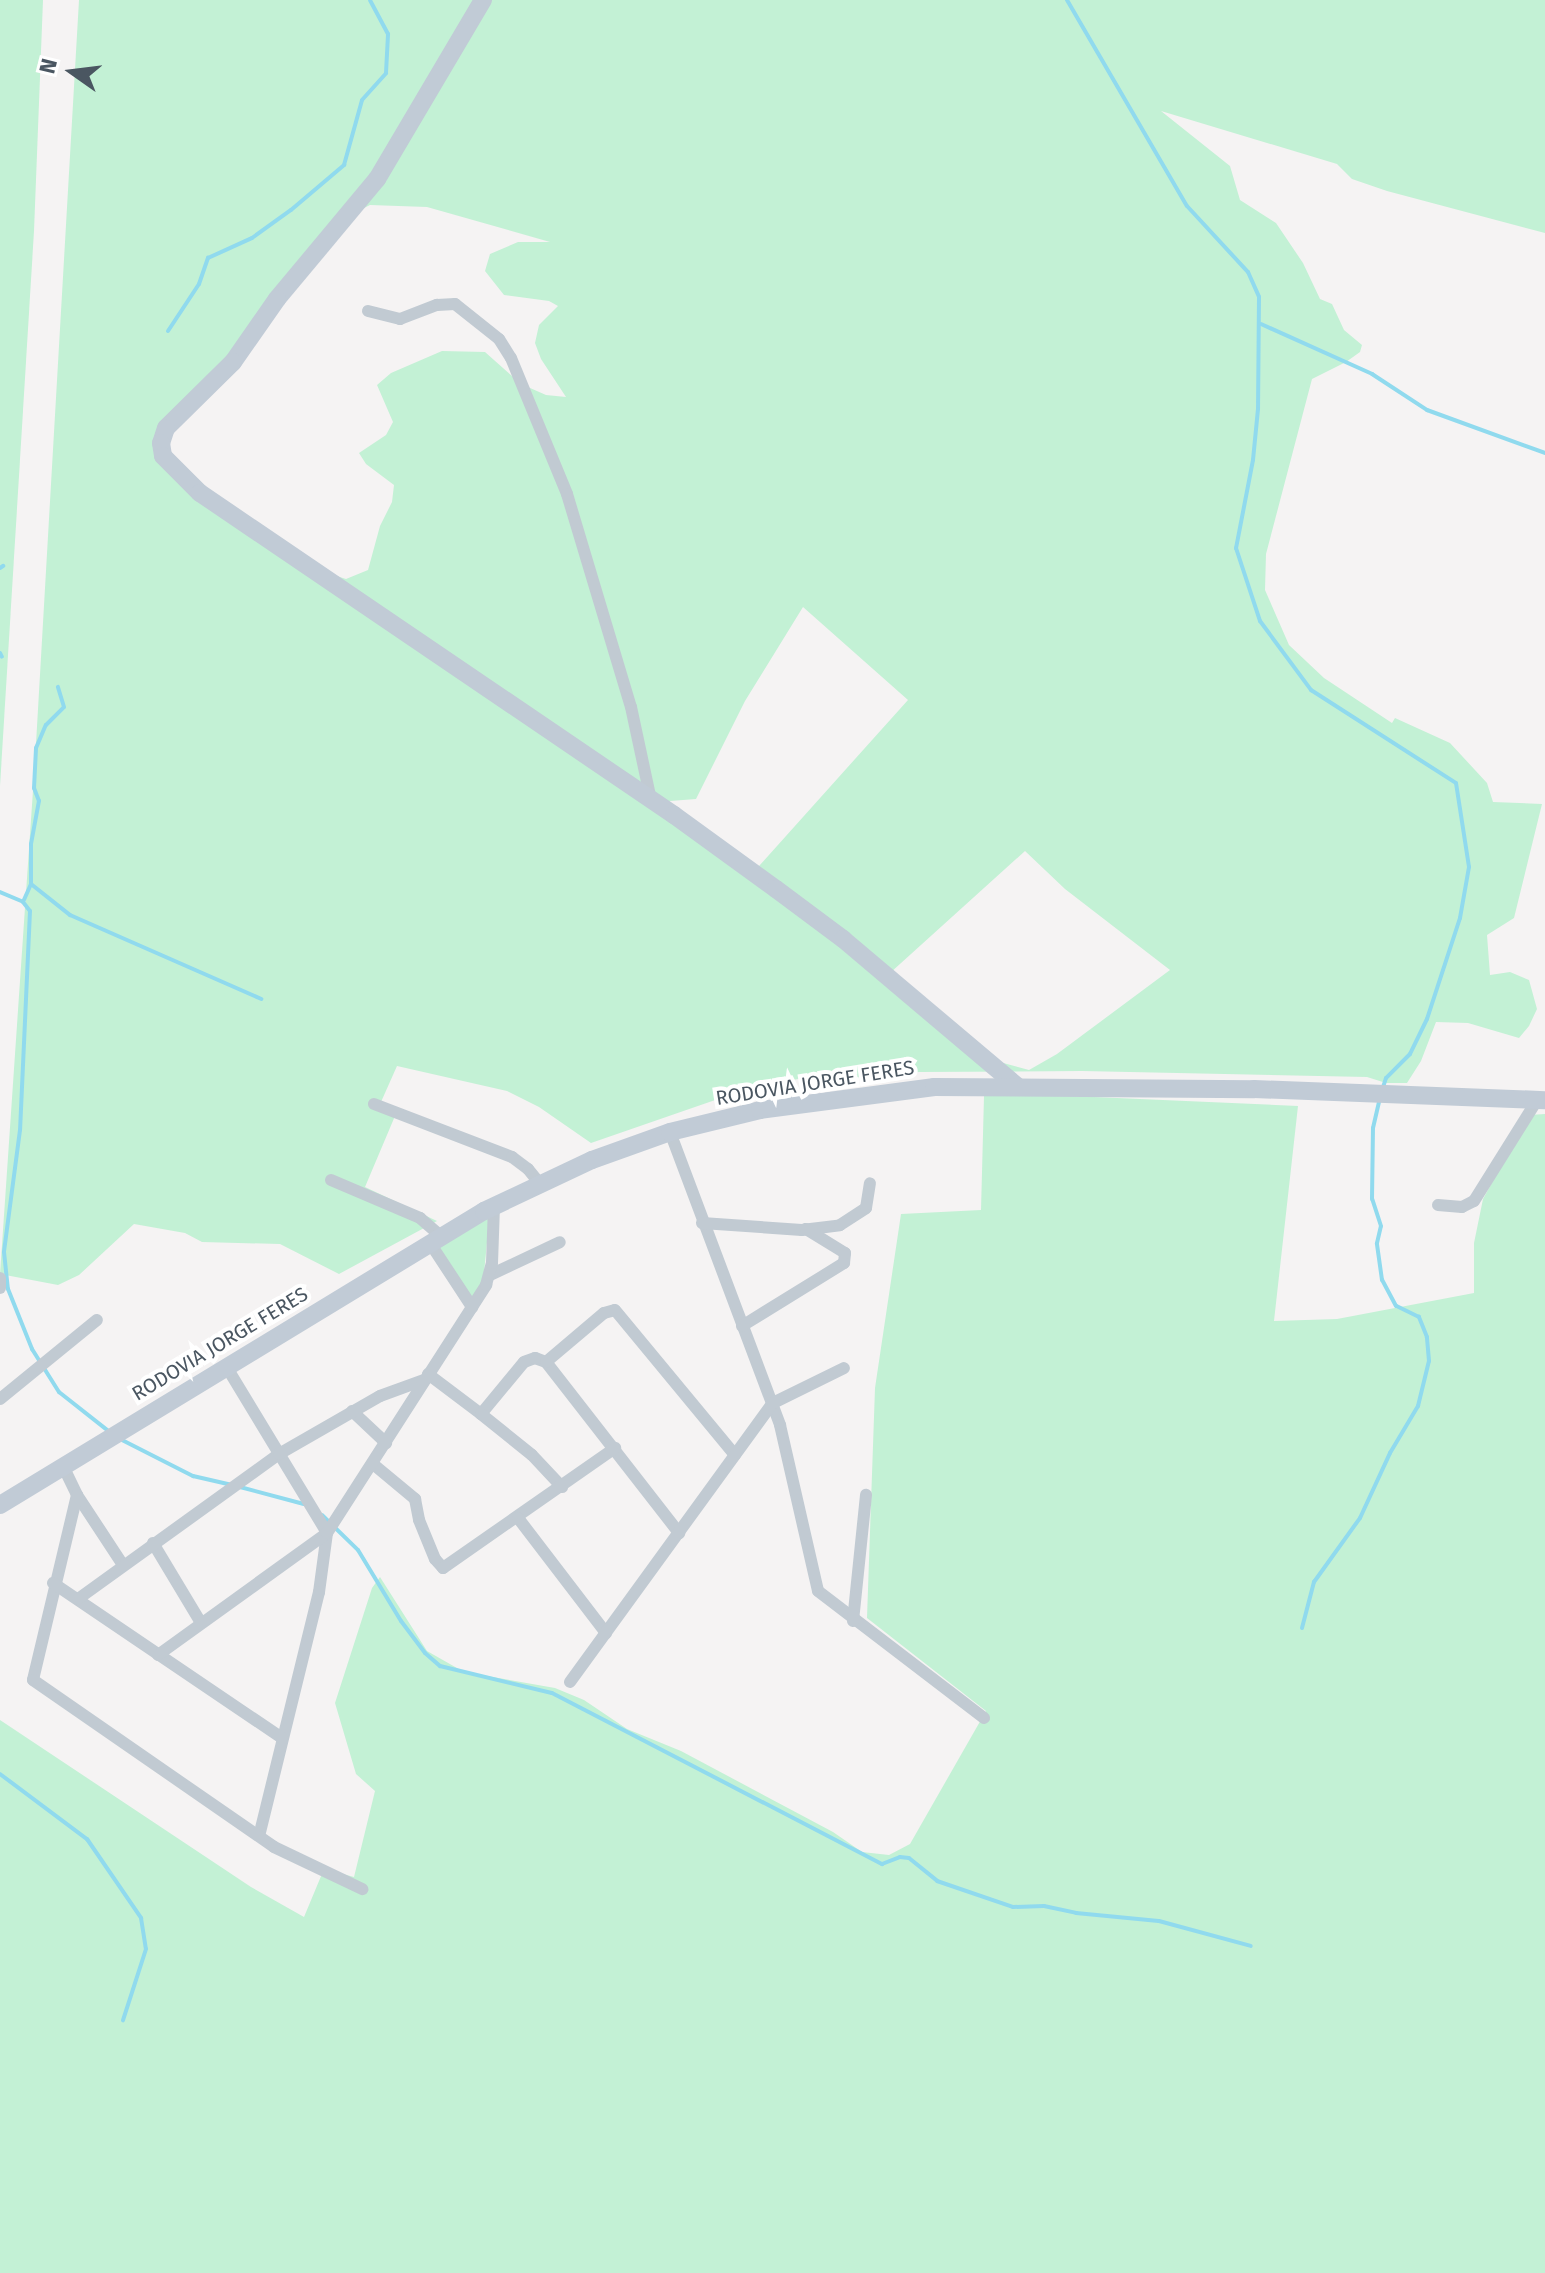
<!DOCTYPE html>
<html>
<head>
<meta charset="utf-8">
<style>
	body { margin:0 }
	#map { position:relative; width:1545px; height:2273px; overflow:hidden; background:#f5f3f3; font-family:"Fira Sans",sans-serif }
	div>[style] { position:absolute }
	.green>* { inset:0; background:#c3f1d5 }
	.stream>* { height:4px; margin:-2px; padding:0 2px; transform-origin:2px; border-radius:2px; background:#90daee }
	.street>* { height:12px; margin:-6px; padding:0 6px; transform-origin:6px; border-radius:6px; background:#c1cad2 }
	.secondary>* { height:18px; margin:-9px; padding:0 9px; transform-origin:9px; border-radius:9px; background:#c1cbd6 }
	span { translate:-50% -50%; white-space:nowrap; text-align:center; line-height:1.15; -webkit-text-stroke:8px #fff; paint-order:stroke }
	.street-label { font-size:20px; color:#4a5661 }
	.north { position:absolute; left:32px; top:32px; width:80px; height:80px; -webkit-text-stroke:6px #fff; paint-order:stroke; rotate:284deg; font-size:22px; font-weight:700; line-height:32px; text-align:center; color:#4a5661 }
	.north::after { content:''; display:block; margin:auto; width:28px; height:36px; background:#4a5661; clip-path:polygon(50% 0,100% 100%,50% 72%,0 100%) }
</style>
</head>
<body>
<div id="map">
	<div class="green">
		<i style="clip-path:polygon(0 0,43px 0,34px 231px,0 786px)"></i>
		<i style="clip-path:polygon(evenodd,79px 0,1545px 0,1545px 233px,1387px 191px,1352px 179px,1337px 164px,1161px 111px,1230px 166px,1240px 200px,1276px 223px,1303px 263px,1320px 299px,1332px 304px,1344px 330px,1362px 345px,1360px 352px,1346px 362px,1312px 379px,1266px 554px,1265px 590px,1289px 645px,1324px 678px,1392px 723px,1395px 718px,1450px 743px,1487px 783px,1493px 802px,1542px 804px,1514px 918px,1487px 935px,1490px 975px,1510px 972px,1529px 980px,1537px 1009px,1529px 1026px,1519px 1038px,1468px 1023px,1436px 1022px,1421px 1061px,1407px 1083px,1386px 1083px,1367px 1077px,1082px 1071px,919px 1072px,863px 1078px,824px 1074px,747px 1089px,591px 1143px,539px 1107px,507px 1091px,397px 1066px,381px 1102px,395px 1116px,365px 1187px,437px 1221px,339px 1274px,280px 1244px,202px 1242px,185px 1233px,134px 1224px,79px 1275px,58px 1285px,0 1274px,35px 761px,79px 0,370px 205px,427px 207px,550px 242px,518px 242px,490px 254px,485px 271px,504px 295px,549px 301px,558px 306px,539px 325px,535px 343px,541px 359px,566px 397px,546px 395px,521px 384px,485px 352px,442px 351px,391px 373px,377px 385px,393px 422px,386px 435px,359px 453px,366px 464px,394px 485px,392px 502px,380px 526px,368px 570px,346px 579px,303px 565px,169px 460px,157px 437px,289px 292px,350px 215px,370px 205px,79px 0,803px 607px,908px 700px,750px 876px,657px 802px,696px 799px,745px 701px,803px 607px,79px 0,1025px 851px,1065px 889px,1170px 970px,1057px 1054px,1029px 1070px,985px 1058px,890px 973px,1025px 851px)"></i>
		<i style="clip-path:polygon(1025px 1094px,1298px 1106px,1274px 1321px,1337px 1319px,1474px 1293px,1474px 1243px,1483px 1199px,1529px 1115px,1545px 1114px,1545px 2273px,0 2273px,0 1720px,251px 1887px,304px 1917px,324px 1869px,354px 1877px,375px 1791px,356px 1774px,335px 1703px,372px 1588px,380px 1577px,427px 1651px,464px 1672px,555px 1688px,584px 1700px,627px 1729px,681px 1751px,833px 1832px,862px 1852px,889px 1855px,910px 1844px,986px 1711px,867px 1618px,875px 1388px,901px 1214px,981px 1210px,984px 1096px)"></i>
		<i style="clip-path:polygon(490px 1212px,483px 1283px,471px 1300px,437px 1244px)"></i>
	</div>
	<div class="stream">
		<i style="left:1067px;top:0;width:238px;rotate:59.8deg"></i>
		<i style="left:1187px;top:206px;width:90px;rotate:47.3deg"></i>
		<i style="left:1248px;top:272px;width:27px;rotate:66deg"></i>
		<i style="left:1259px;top:297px;width:112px;rotate:90.5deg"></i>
		<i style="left:1258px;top:409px;width:51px;rotate:95.6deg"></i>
		<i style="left:1253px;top:460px;width:90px;rotate:100.9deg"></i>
		<i style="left:1236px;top:548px;width:77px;rotate:71.8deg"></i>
		<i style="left:1260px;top:621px;width:86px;rotate:53.5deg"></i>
		<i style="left:1311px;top:690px;width:172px;rotate:32.7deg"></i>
		<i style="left:1456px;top:783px;width:85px;rotate:81.2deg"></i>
		<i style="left:1469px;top:867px;width:52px;rotate:100deg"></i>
		<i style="left:1460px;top:918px;width:106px;rotate:108.1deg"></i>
		<i style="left:1427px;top:1019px;width:39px;rotate:116deg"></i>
		<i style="left:1410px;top:1054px;width:34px;rotate:135deg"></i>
		<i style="left:1386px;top:1078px;width:13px;rotate:108deg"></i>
		<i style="left:1261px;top:324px;width:122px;rotate:24.2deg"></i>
		<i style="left:1372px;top:374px;width:66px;rotate:33.2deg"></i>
		<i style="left:1427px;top:410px;width:126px;rotate:20deg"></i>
		<i style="left:168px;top:331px;width:56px;rotate:-56.6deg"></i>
		<i style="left:199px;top:284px;width:28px;rotate:-71deg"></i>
		<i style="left:208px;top:258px;width:48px;rotate:-24.4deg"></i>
		<i style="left:252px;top:238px;width:48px;rotate:-35.7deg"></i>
		<i style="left:291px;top:210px;width:70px;rotate:-40.3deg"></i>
		<i style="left:344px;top:165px;width:67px;rotate:-74.5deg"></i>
		<i style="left:362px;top:100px;width:36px;rotate:-48deg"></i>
		<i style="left:386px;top:73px;width:39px;rotate:-87deg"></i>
		<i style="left:388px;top:34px;width:38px;rotate:-118deg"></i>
		<i style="left:0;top:568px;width:4px;rotate:-34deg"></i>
		<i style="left:0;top:653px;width:4px;rotate:63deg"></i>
		<i style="left:31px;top:884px;width:50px;rotate:38.5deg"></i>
		<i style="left:70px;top:915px;width:209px;rotate:23.7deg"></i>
		<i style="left:0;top:892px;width:25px;rotate:23deg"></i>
		<i style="left:23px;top:902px;width:11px;rotate:52deg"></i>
		<i style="left:30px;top:911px;width:219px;rotate:92.6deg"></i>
		<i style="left:20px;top:1130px;width:123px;rotate:97.5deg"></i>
		<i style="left:4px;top:1252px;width:37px;rotate:84deg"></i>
		<i style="left:8px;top:1289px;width:65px;rotate:68.2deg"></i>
		<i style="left:32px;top:1349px;width:51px;rotate:57.9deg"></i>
		<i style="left:59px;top:1392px;width:66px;rotate:38.3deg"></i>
		<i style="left:23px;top:902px;width:20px;rotate:-66deg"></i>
		<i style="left:31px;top:884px;width:40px;rotate:-90deg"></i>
		<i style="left:31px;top:844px;width:44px;rotate:-79.5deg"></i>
		<i style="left:39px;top:801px;width:14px;rotate:-111deg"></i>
		<i style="left:34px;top:788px;width:40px;rotate:-87.1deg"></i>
		<i style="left:36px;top:748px;width:25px;rotate:-67deg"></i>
		<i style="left:46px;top:725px;width:25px;rotate:-45deg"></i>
		<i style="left:64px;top:707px;width:21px;rotate:-107deg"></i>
		<i style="left:122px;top:1440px;width:80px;rotate:26.9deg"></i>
		<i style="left:193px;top:1476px;width:39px;rotate:13deg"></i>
		<i style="left:240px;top:1487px;width:66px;rotate:14.9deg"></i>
		<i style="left:322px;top:1515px;width:50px;rotate:44.2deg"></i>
		<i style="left:358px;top:1550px;width:83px;rotate:58.8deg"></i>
		<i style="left:401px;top:1621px;width:40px;rotate:53deg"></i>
		<i style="left:425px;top:1653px;width:20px;rotate:41deg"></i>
		<i style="left:440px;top:1666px;width:115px;rotate:13.6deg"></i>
		<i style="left:552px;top:1693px;width:372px;rotate:27.4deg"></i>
		<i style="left:882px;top:1864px;width:19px;rotate:-21deg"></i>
		<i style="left:900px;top:1857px;width:9px;rotate:6deg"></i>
		<i style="left:909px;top:1858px;width:36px;rotate:39deg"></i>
		<i style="left:937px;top:1881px;width:80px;rotate:18.9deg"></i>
		<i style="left:1013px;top:1907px;width:31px;rotate:-2deg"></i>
		<i style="left:1044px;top:1906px;width:33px;rotate:12deg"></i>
		<i style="left:1076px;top:1913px;width:83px;rotate:5.5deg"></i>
		<i style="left:1159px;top:1921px;width:95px;rotate:15.2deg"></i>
		<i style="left:1302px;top:1628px;width:48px;rotate:-75.4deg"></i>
		<i style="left:1314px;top:1582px;width:79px;rotate:-54.3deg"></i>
		<i style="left:1360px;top:1518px;width:72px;rotate:-65.2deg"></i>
		<i style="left:1390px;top:1453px;width:55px;rotate:-59.2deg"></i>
		<i style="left:1418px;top:1406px;width:46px;rotate:-76.3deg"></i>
		<i style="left:1429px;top:1361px;width:24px;rotate:-95deg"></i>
		<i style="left:1427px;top:1337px;width:22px;rotate:-112deg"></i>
		<i style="left:1419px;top:1317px;width:25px;rotate:-154deg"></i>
		<i style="left:1396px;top:1306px;width:30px;rotate:-118deg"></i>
		<i style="left:1382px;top:1280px;width:37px;rotate:-98deg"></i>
		<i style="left:1377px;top:1243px;width:17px;rotate:-77deg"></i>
		<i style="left:1381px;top:1226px;width:28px;rotate:-108deg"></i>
		<i style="left:1372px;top:1199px;width:71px;rotate:-89.2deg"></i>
		<i style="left:1373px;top:1128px;width:31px;rotate:-77deg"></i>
		<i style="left:0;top:1774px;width:109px;rotate:36.8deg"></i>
		<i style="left:87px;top:1839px;width:96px;rotate:55.6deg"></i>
		<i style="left:141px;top:1918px;width:31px;rotate:81deg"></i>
		<i style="left:146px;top:1949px;width:75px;rotate:107.9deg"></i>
	</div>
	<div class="street">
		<i style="left:368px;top:311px;width:33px;rotate:14deg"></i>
		<i style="left:400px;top:319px;width:40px;rotate:-21deg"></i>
		<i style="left:437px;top:305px;width:18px;rotate:-3deg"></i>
		<i style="left:455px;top:304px;width:56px;rotate:38.5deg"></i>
		<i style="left:499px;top:339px;width:22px;rotate:58deg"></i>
		<i style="left:511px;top:358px;width:147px;rotate:67.6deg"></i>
		<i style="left:567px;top:494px;width:222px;rotate:73.3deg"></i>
		<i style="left:631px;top:707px;width:95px;rotate:77.9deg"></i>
		<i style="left:374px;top:1104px;width:148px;rotate:21deg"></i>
		<i style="left:512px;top:1157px;width:20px;rotate:37deg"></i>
		<i style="left:528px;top:1169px;width:19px;rotate:51deg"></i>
		<i style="left:670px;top:1132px;width:313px;rotate:69.4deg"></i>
		<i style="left:780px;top:1425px;width:170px;rotate:77.1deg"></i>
		<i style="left:818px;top:1591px;width:209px;rotate:37.4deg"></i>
		<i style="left:331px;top:1180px;width:97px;rotate:23.1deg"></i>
		<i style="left:420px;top:1218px;width:28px;rotate:41deg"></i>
		<i style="left:1438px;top:1205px;width:24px;rotate:5deg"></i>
		<i style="left:1462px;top:1207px;width:13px;rotate:-27deg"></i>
		<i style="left:1474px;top:1201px;width:119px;rotate:-58deg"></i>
		<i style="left:702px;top:1223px;width:100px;rotate:4deg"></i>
		<i style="left:802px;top:1230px;width:38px;rotate:-7deg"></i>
		<i style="left:840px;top:1225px;width:31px;rotate:-33deg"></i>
		<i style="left:866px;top:1208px;width:25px;rotate:-81deg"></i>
		<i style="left:430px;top:1243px;width:77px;rotate:56.7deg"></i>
		<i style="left:490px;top:1275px;width:77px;rotate:-25.2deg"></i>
		<i style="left:0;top:1278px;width:10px;rotate:90deg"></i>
		<i style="left:742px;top:1326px;width:120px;rotate:-31.7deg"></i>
		<i style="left:844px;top:1263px;width:10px;rotate:-84deg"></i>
		<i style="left:845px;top:1253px;width:46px;rotate:-148.4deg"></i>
		<i style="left:546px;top:1362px;width:217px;rotate:52.1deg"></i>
		<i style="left:226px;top:1366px;width:195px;rotate:58.8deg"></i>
		<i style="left:327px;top:1533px;width:60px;rotate:97.7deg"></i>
		<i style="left:319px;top:1592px;width:251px;rotate:103.8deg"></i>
		<i style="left:428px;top:1374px;width:66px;rotate:37deg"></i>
		<i style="left:481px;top:1414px;width:67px;rotate:-50.4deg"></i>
		<i style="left:524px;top:1362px;width:12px;rotate:-20deg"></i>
		<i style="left:535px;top:1358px;width:12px;rotate:20deg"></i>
		<i style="left:546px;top:1362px;width:76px;rotate:-40.2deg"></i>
		<i style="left:604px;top:1313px;width:11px;rotate:-15deg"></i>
		<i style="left:615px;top:1310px;width:188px;rotate:50.4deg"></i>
		<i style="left:0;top:1399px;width:125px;rotate:-39.2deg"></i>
		<i style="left:352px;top:1411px;width:47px;rotate:43.3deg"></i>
		<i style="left:481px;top:1414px;width:65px;rotate:38.8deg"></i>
		<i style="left:532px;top:1455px;width:44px;rotate:46.8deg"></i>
		<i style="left:373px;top:1464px;width:55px;rotate:39.8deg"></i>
		<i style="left:415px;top:1499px;width:21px;rotate:79deg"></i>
		<i style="left:419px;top:1520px;width:42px;rotate:67.7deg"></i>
		<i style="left:435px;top:1559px;width:12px;rotate:48deg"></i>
		<i style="left:443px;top:1568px;width:210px;rotate:-34.9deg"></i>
		<i style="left:63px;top:1466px;width:32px;rotate:64deg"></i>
		<i style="left:77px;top:1495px;width:84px;rotate:56.7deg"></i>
		<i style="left:77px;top:1495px;width:190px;rotate:103.4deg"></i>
		<i style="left:33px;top:1680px;width:293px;rotate:34.7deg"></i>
		<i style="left:274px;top:1847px;width:98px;rotate:25.5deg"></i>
		<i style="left:518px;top:1518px;width:145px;rotate:52.6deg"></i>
		<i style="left:153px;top:1543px;width:93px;rotate:59deg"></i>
		<i style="left:53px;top:1583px;width:277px;rotate:34.1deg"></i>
		<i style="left:78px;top:1599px;width:248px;rotate:-35.8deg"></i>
		<i style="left:279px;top:1454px;width:116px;rotate:-29.9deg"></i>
		<i style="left:380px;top:1396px;width:47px;rotate:-20deg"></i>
		<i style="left:853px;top:1621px;width:127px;rotate:-84.1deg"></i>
		<i style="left:158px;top:1655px;width:208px;rotate:-35.8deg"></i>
		<i style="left:327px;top:1533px;width:295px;rotate:-57.3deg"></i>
		<i style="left:486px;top:1285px;width:23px;rotate:-75deg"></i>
		<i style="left:492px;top:1263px;width:56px;rotate:-88deg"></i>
		<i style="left:570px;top:1682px;width:345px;rotate:-54deg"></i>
		<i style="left:773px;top:1403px;width:79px;rotate:-26.2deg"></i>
	</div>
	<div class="secondary">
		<i style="left:483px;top:0;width:208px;rotate:120.6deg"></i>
		<i style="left:377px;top:179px;width:156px;rotate:129.8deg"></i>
		<i style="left:277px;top:299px;width:77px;rotate:124.9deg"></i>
		<i style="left:233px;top:362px;width:94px;rotate:135.4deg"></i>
		<i style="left:166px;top:428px;width:16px;rotate:108deg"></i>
		<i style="left:161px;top:443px;width:13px;rotate:81deg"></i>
		<i style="left:163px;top:456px;width:52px;rotate:45deg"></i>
		<i style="left:200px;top:493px;width:573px;rotate:34.19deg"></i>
		<i style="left:674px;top:815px;width:126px;rotate:36deg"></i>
		<i style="left:776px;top:889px;width:84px;rotate:36.7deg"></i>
		<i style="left:843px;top:939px;width:228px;rotate:40.2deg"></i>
		<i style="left:0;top:1505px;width:566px;rotate:-31.28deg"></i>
		<i style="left:484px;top:1211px;width:119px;rotate:-25.3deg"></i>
		<i style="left:592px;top:1160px;width:83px;rotate:-19.7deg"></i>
		<i style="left:670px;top:1132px;width:93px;rotate:-13.7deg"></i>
		<i style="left:760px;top:1110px;width:176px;rotate:-7.5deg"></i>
		<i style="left:934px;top:1087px;width:320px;rotate:0.4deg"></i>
		<i style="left:1254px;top:1089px;width:291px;rotate:2.2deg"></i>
	</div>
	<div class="street-label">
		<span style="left:815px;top:1083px;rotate:-9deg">RODOVIA JORGE FERES</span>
		<span style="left:220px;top:1344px;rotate:-31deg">RODOVIA JORGE FERES</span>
	</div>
	<div class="north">N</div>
</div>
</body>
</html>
